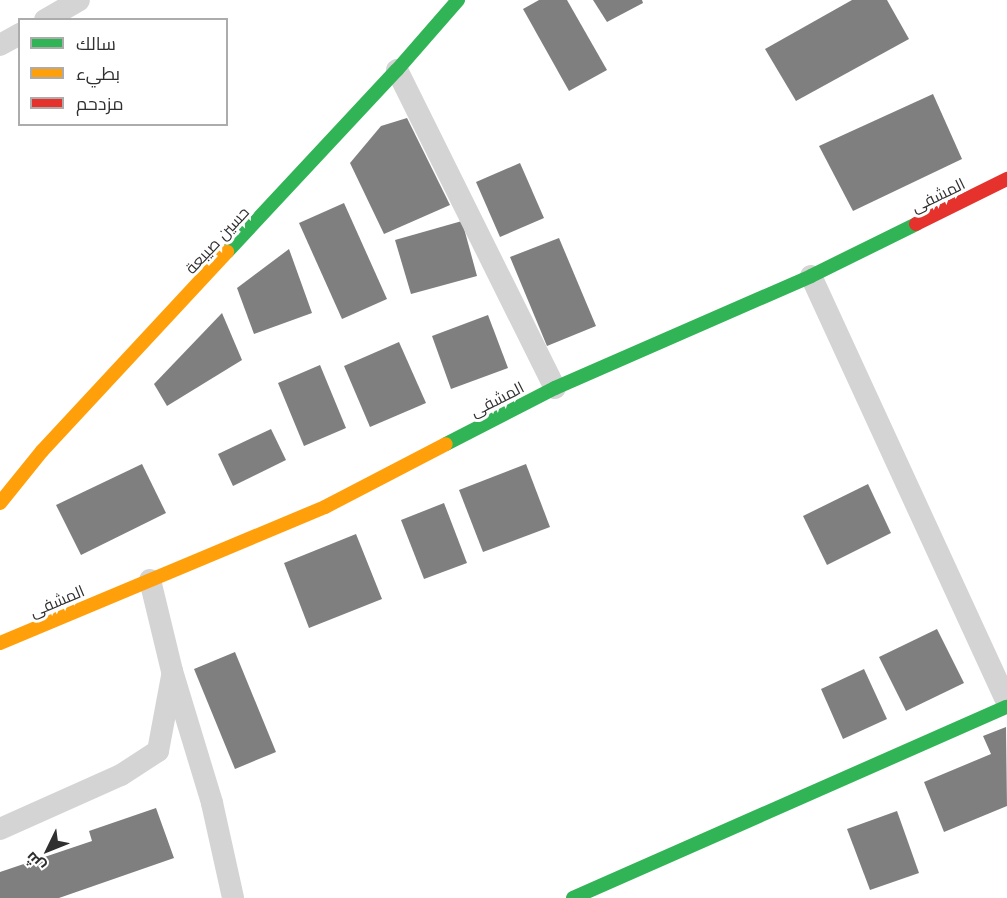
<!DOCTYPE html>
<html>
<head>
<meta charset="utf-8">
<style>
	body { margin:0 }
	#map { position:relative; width:1007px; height:898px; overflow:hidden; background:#fff; font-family:Quicksand,Cairo,sans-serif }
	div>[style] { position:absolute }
	.building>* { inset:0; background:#7f7f7f }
	.street>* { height:22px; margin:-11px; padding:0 11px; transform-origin:11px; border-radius:11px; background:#d4d4d4 }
	.fast>* { height:14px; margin:-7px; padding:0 7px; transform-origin:7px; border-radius:7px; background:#30b455 }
	.slow>* { height:14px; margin:-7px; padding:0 7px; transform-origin:7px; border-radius:7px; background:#ff9f0a }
	.jam>* { height:14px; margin:-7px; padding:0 7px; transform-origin:7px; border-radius:7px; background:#e5322d }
	span { translate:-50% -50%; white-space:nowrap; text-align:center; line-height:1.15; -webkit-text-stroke:6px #fff; paint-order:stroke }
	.street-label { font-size:16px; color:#303030 }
	.legend { position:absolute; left:18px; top:18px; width:210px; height:108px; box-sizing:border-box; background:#fff; border:2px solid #acacac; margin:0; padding:8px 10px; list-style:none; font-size:18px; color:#303030 }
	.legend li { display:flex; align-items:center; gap:12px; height:30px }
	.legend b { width:30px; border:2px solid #acacac }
	.north { position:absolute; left:18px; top:820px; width:60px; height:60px; -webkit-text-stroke:4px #fff; paint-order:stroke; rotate:227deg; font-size:16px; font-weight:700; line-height:24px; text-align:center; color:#303030 }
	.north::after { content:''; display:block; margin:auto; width:21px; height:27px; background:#303030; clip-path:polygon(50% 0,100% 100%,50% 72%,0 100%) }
</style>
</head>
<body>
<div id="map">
	<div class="building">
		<i style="clip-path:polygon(539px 0,567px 0,607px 70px,569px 91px,523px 9px)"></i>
		<i style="clip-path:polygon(593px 0,642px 0,643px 3px,607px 22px)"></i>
		<i style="clip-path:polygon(852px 0,887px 0,909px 39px,796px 101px,765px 49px)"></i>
		<i style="clip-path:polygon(933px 94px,962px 159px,853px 211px,819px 146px)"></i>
		<i style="clip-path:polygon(407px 118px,450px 205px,384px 234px,350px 163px,381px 126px)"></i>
		<i style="clip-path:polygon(520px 163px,544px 218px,500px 237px,476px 182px)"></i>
		<i style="clip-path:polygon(344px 203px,387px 299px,342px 319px,299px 223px)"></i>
		<i style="clip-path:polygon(462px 221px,477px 276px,411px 294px,395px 240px)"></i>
		<i style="clip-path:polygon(559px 238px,596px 326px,547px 346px,510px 257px)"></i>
		<i style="clip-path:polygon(289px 249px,312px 313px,254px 334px,237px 288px)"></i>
		<i style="clip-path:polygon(222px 313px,242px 360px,167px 406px,154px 384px)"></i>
		<i style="clip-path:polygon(488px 315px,508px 368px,451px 389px,432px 336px)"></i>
		<i style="clip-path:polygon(399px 342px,426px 403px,370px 427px,344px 366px)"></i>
		<i style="clip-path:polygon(320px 365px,346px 428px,304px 446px,278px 383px)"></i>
		<i style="clip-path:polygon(271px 429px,286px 460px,233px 486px,218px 454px)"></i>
		<i style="clip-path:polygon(142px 464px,166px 513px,81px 555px,56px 505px)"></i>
		<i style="clip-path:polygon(526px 464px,550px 527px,483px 552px,459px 490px)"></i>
		<i style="clip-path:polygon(868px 484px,891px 533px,827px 565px,803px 516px)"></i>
		<i style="clip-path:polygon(444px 503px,467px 563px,424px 579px,401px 520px)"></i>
		<i style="clip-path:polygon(356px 534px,382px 599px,309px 628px,284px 563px)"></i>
		<i style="clip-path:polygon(937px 629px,964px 683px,906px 711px,879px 657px)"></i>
		<i style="clip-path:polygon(235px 652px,276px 752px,235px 769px,194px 669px)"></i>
		<i style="clip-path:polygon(864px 669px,887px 719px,843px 739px,821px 689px)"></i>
		<i style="clip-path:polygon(1006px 727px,1007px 806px,944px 832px,924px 782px,991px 754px,983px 736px)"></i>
		<i style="clip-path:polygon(156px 808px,174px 858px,59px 898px,0 898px,0 872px,92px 841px,89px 831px)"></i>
		<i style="clip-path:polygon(897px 811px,919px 873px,870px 890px,847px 829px)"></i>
	</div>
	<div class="street">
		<i style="left:45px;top:20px;width:39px;rotate:-30deg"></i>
		<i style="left:0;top:45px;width:23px;rotate:-29deg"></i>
		<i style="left:397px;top:70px;width:355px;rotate:63.6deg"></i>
		<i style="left:811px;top:276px;width:469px;rotate:65.3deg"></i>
		<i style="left:150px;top:580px;width:94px;rotate:76.4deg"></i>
		<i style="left:172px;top:671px;width:138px;rotate:73.1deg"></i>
		<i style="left:212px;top:803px;width:97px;rotate:77.5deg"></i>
		<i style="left:0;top:829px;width:133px;rotate:-24.1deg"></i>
		<i style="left:121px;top:775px;width:44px;rotate:-33deg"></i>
		<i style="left:158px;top:751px;width:76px;rotate:-79.4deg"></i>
	</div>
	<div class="fast">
		<i style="left:227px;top:252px;width:249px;rotate:-47deg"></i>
		<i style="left:397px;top:70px;width:93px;rotate:-48.9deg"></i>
		<i style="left:446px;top:444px;width:123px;rotate:-27.2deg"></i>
		<i style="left:555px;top:388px;width:279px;rotate:-23.6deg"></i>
		<i style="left:811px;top:276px;width:117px;rotate:-26.3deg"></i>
		<i style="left:573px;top:898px;width:474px;rotate:-23.8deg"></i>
	</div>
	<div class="slow">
		<i style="left:0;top:503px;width:67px;rotate:-51.1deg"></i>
		<i style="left:42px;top:451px;width:272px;rotate:-47.1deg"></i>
		<i style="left:0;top:643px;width:352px;rotate:-22.7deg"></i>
		<i style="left:325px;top:507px;width:136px;rotate:-27.5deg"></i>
	</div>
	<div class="jam">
		<i style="left:916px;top:224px;width:102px;rotate:-26.3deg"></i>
	</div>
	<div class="street-label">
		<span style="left:938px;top:195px;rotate:-26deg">المشفى</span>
		<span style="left:217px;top:240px;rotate:-47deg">حسين صيبعة</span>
		<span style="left:497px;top:399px;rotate:-27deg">المشفى</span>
		<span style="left:57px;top:601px;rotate:-23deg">المشفى</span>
	</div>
	<ul class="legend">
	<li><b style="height:8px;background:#30b455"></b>سالك</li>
	<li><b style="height:8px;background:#ff9f0a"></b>بطيء</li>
	<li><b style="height:8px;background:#e5322d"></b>مزدحم</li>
	</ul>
	<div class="north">ش</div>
</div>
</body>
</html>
